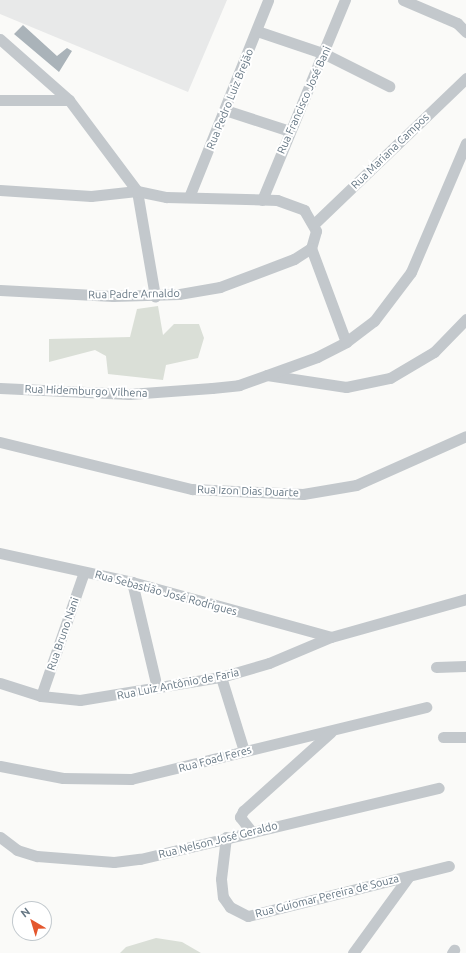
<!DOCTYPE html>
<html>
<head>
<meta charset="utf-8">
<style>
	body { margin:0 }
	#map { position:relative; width:466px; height:953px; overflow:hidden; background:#fafaf8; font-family:Ubuntu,sans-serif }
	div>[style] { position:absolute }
	.built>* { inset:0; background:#e8e9e9 }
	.green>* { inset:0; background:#dadfd7 }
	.building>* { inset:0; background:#aab3b9 }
	.minor>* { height:11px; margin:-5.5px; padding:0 5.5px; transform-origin:5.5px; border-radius:5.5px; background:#c3c8cc }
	span { translate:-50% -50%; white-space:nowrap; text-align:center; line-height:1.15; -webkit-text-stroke:4px #fff; paint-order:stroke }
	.street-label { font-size:11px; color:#657683 }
	.north { position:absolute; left:12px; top:901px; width:40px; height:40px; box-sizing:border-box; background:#fff; border:1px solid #c1c8cd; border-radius:50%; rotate:322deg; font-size:11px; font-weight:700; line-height:16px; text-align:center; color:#657683 }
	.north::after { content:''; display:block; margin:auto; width:14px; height:18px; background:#e4572e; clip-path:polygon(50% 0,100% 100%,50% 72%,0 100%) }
</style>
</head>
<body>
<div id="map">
	<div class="built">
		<i style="clip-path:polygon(0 0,227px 0,188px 92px,0 14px)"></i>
	</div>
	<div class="green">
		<i style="clip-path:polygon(158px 306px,163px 335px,174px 324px,199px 324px,204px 338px,198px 358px,166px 365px,163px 380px,108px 374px,106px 356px,95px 350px,49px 362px,49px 339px,130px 337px,137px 309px)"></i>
		<i style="clip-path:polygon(156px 938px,182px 942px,201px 953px,120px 953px,126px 947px)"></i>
	</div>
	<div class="building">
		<i style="clip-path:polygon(23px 25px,57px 56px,67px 48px,72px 51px,59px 72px,14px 34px)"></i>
	</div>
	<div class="minor">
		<i style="left:403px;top:0;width:59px;rotate:23.1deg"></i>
		<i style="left:457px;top:23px;width:13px;rotate:45deg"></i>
		<i style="left:257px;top:31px;width:72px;rotate:18.7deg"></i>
		<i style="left:325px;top:54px;width:72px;rotate:26.6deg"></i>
		<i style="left:0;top:39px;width:92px;rotate:41.5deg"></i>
		<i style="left:69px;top:100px;width:114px;rotate:53.2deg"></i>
		<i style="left:137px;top:191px;width:107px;rotate:80.3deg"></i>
		<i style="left:0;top:100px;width:69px"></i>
		<i style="left:225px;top:110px;width:68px;rotate:17.9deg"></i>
		<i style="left:0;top:190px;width:91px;rotate:3.8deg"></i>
		<i style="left:91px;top:196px;width:46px;rotate:-6.2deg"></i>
		<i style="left:137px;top:191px;width:30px;rotate:12deg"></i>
		<i style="left:166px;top:197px;width:111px;rotate:1.5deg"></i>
		<i style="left:277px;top:200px;width:29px;rotate:20deg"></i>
		<i style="left:304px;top:210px;width:24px;rotate:60deg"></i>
		<i style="left:316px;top:231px;width:18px;rotate:106deg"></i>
		<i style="left:311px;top:248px;width:20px;rotate:147deg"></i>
		<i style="left:294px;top:259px;width:79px;rotate:159.3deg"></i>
		<i style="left:220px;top:287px;width:42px;rotate:170.3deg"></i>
		<i style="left:179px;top:294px;width:66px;rotate:178.3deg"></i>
		<i style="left:113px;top:296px;width:113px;rotate:-177deg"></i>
		<i style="left:189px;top:197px;width:212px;rotate:-68.1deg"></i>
		<i style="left:262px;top:200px;width:217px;rotate:-67.5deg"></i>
		<i style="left:314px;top:224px;width:211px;rotate:-43.8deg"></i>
		<i style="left:311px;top:248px;width:100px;rotate:69.6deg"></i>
		<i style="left:267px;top:375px;width:80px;rotate:8.6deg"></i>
		<i style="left:346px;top:387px;width:45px;rotate:-11.6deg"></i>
		<i style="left:390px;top:378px;width:51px;rotate:-30.6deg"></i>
		<i style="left:434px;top:352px;width:46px;rotate:-45.9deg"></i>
		<i style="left:0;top:388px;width:129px;rotate:2.7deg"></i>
		<i style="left:129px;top:394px;width:83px;rotate:-4.1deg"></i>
		<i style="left:212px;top:388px;width:27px;rotate:-6deg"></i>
		<i style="left:239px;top:385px;width:83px;rotate:-19.7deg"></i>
		<i style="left:317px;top:357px;width:33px;rotate:-27deg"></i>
		<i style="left:346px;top:342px;width:35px;rotate:-37deg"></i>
		<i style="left:374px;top:321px;width:61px;rotate:-52.9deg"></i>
		<i style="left:411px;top:272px;width:140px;rotate:-66.9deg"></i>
		<i style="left:0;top:442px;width:198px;rotate:13.8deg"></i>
		<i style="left:192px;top:489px;width:111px;rotate:2.6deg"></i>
		<i style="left:303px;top:494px;width:54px;rotate:-9.6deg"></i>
		<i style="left:356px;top:485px;width:120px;rotate:-24deg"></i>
		<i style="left:0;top:553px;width:135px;rotate:12.4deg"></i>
		<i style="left:132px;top:582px;width:206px;rotate:15.4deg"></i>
		<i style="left:132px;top:582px;width:109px;rotate:76.7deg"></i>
		<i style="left:436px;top:667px;width:30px;rotate:-2deg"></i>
		<i style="left:221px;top:677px;width:77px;rotate:72.7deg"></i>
		<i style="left:0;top:683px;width:43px;rotate:17.6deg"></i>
		<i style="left:41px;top:696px;width:39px;rotate:6deg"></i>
		<i style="left:80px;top:700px;width:143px;rotate:-9.3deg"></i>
		<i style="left:221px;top:677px;width:50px;rotate:-16.3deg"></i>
		<i style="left:269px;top:663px;width:67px;rotate:-22.8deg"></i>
		<i style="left:331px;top:637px;width:140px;rotate:-15.7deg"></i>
		<i style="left:41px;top:696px;width:131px;rotate:-70.9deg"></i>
		<i style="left:443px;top:737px;width:23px"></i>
		<i style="left:0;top:766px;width:64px;rotate:10.8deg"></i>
		<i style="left:63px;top:778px;width:68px;rotate:0.8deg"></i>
		<i style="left:131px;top:779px;width:304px;rotate:-13.7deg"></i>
		<i style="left:251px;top:831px;width:18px;rotate:-128deg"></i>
		<i style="left:240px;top:817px;width:7px;rotate:-63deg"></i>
		<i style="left:243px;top:811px;width:118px;rotate:-41.9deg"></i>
		<i style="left:0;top:837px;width:21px;rotate:37deg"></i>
		<i style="left:17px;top:850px;width:21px;rotate:17deg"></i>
		<i style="left:37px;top:856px;width:77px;rotate:4.5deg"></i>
		<i style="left:114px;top:862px;width:26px;rotate:-7deg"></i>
		<i style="left:140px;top:859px;width:307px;rotate:-13.4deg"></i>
		<i style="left:226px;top:837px;width:42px;rotate:96.8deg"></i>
		<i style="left:221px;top:879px;width:18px;rotate:84deg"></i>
		<i style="left:223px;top:897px;width:12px;rotate:55deg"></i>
		<i style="left:230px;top:907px;width:20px;rotate:27deg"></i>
		<i style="left:248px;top:916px;width:207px;rotate:-14deg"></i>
		<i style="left:353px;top:953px;width:95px;rotate:-54deg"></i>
		<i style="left:452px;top:953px;width:4px;rotate:-56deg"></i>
	</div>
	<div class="street-label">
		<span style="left:230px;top:99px;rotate:-68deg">Rua Pedro Luiz Brejão</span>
		<span style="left:304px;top:100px;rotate:-66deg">Rua Francisco José Bani</span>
		<span style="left:390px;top:151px;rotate:-44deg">Rua Mariana Campos</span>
		<span style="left:134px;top:294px;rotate:-1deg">Rua Padre Arnaldo</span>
		<span style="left:86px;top:391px;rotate:2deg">Rua Hidemburgo Vilhena</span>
		<span style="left:248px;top:491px;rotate:2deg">Rua Izon Dias Duarte</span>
		<span style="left:166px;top:593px;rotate:15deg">Rua Sebastião José Rodrigues</span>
		<span style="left:63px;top:634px;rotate:-71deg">Rua Bruno Nani</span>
		<span style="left:178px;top:684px;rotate:-11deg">Rua Luiz Antônio de Faria</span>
		<span style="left:215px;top:759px;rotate:-15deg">Rua Foad Feres</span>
		<span style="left:218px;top:840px;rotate:-14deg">Rua Nelson José Geraldo</span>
		<span style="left:327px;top:896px;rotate:-14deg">Rua Guiomar Pereira de Souza</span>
	</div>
	<div class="north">N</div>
</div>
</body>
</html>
